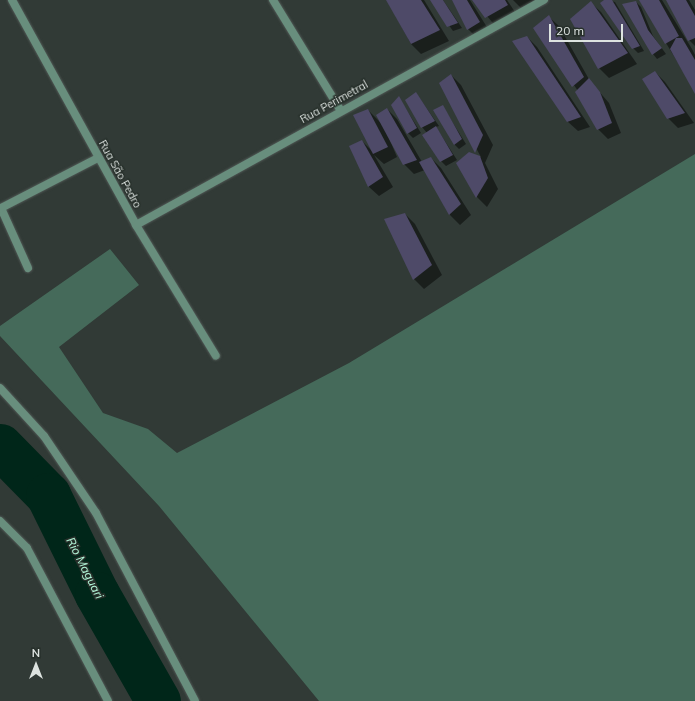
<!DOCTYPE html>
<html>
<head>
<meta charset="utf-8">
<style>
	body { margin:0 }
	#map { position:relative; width:695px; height:701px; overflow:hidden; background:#313a36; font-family:Mulish,sans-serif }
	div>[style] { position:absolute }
	.forest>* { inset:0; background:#456a5a }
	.shadow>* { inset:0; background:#0007 }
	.river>* { height:45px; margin:-22.5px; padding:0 22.5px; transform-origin:22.5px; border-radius:22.5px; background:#002619 }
	.building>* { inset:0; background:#4e4a68 }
	.roads { filter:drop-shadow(0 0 1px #505855) drop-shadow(0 0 1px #505855) }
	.street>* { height:8px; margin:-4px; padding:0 4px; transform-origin:4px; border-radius:4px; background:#688e7d }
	span { translate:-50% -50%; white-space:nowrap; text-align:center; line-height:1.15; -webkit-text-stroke:3px #27302b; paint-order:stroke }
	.street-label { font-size:11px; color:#dde3e0 }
	.water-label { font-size:12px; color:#b2f6d8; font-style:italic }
	.north { position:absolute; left:16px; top:645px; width:40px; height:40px; -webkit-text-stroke:3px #27302b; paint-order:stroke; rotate:0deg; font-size:11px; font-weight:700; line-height:16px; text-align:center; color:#dde3e0 }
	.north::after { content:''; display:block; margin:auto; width:14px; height:18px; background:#dde3e0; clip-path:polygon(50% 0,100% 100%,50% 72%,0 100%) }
	.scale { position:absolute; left:549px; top:24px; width:74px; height:18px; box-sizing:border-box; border:2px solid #dde3e0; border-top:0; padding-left:5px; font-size:12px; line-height:14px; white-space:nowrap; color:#dde3e0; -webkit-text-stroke:3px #27302b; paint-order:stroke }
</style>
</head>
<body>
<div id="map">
	<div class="forest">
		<i style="clip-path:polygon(695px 154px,695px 701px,319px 701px,159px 506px,0 336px,0 326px,110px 249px,139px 285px,59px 347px,103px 413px,148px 429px,177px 453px,349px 363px)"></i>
	</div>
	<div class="shadow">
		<i style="clip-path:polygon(387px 0,424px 0,449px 41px,421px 54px,411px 44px)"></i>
		<i style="clip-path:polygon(431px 0,443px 0,462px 28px,453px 31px)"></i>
		<i style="clip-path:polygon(454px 0,470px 0,490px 32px,478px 39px,468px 29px)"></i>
		<i style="clip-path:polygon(474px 0,507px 0,517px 15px,496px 27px)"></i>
		<i style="clip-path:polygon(513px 0,534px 0,524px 11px)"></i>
		<i style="clip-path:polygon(606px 0,615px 2px,644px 51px,638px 53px,633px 48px)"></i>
		<i style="clip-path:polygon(640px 0,662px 0,692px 49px,695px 55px,695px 91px)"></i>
		<i style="clip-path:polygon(667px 0,689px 0,695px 10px,695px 46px,689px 40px)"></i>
		<i style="clip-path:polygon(636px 2px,641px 7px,653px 36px,666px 54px,657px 59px,653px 54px)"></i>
		<i style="clip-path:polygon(591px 3px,601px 12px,637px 64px,609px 78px,599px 68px)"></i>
		<i style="clip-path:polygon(549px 17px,559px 26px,590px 81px,609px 103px,621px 133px,608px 139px,598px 129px,578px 91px,535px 28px)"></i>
		<i style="clip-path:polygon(527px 37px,537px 47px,590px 127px,578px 131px,567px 121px)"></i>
		<i style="clip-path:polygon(655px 72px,665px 82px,694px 123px,678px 128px,668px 118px)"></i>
		<i style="clip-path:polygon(451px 75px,461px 85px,493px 145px,485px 163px,498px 189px,487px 207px,477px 197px,458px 163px,469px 153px,481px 157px,440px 83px)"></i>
		<i style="clip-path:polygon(416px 93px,439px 126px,436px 127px,457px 160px,446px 166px,441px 161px,427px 133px,422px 127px)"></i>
		<i style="clip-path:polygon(399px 98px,421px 133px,413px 138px,408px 133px)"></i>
		<i style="clip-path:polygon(443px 107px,466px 144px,459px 149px,454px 144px)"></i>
		<i style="clip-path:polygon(387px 109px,397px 119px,422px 162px,431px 158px,441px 168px,471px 215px,460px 225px,450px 215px,425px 170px,414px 174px,404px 164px,385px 129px,397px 157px,384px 164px,374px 155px,393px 187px,379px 196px,369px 187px,350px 146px,362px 141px,372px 151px,368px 110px,381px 123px)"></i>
		<i style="clip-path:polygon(405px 214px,415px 224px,442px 275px,424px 289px,414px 279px,386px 220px)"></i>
	</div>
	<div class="river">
		<i style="left:0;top:446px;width:69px;rotate:45.6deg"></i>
		<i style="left:48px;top:495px;width:110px;rotate:63.7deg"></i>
		<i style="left:97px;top:594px;width:123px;rotate:60.3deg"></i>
	</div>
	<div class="building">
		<i style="clip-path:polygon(386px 0,421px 0,440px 30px,411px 44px)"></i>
		<i style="clip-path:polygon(430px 0,443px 0,458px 23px,447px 27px)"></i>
		<i style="clip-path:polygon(452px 0,467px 0,480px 22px,467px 30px)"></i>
		<i style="clip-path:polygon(472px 0,505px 0,508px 5px,485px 18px)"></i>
		<i style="clip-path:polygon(604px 0,612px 0,640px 46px,632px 49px,600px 3px)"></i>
		<i style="clip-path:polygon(639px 0,659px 0,679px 36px,665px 44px)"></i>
		<i style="clip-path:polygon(666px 0,686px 0,695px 16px,695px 38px,688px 41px)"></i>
		<i style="clip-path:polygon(591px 1px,628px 53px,598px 69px,570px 19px)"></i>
		<i style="clip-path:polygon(636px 1px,648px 30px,662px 48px,652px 55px,622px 4px)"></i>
		<i style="clip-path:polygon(549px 15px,584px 77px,572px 87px,533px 28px)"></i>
		<i style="clip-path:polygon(527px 36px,581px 117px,567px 122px,512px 41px)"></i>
		<i style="clip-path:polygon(676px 38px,682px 38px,695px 60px,695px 94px,670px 49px)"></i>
		<i style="clip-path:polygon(655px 71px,685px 113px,667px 119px,642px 79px)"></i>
		<i style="clip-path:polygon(451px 74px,483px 135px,475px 153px,439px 83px)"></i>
		<i style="clip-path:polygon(589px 78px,600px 92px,612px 123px,597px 130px,575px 92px)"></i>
		<i style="clip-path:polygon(416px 92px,435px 121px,421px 128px,405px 100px)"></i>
		<i style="clip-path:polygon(399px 96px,417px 128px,407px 134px,391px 105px)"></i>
		<i style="clip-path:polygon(443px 105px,462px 139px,454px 145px,433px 110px)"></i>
		<i style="clip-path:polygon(387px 108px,417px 160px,403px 165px,376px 115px)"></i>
		<i style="clip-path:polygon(368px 109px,388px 147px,373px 154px,353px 115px)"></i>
		<i style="clip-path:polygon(436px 126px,453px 155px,440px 162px,422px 135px)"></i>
		<i style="clip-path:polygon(362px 140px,383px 177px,368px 187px,349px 146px)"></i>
		<i style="clip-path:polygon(469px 152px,480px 156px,488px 178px,476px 198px,456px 163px)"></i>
		<i style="clip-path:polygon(431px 157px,461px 204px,449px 215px,419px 162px)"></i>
		<i style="clip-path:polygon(405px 213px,432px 265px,413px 280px,384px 219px)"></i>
	</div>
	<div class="roads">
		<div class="street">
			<i style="left:12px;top:0;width:257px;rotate:61.1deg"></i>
			<i style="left:136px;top:225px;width:153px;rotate:58.6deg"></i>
			<i style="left:273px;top:0;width:130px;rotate:58.5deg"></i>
			<i style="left:136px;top:225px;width:466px;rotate:-28.9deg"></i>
			<i style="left:28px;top:268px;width:66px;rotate:-114.2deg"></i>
			<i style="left:1px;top:208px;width:109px;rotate:-27.3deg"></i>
			<i style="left:0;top:388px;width:65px;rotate:47.5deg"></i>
			<i style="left:44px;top:436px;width:93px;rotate:56deg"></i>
			<i style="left:96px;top:513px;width:212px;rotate:62.2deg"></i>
			<i style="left:0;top:521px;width:38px;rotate:45deg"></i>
			<i style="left:27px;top:548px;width:173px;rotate:62.1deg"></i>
		</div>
	</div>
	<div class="street-label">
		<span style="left:334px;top:102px;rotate:-29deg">Rua Perimetral</span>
		<span style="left:120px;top:174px;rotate:61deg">Rua São Pedro</span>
	</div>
	<div class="water-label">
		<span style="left:85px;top:568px;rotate:63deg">Rio Maguari</span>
	</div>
	<div class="north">N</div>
	<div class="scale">20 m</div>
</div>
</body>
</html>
